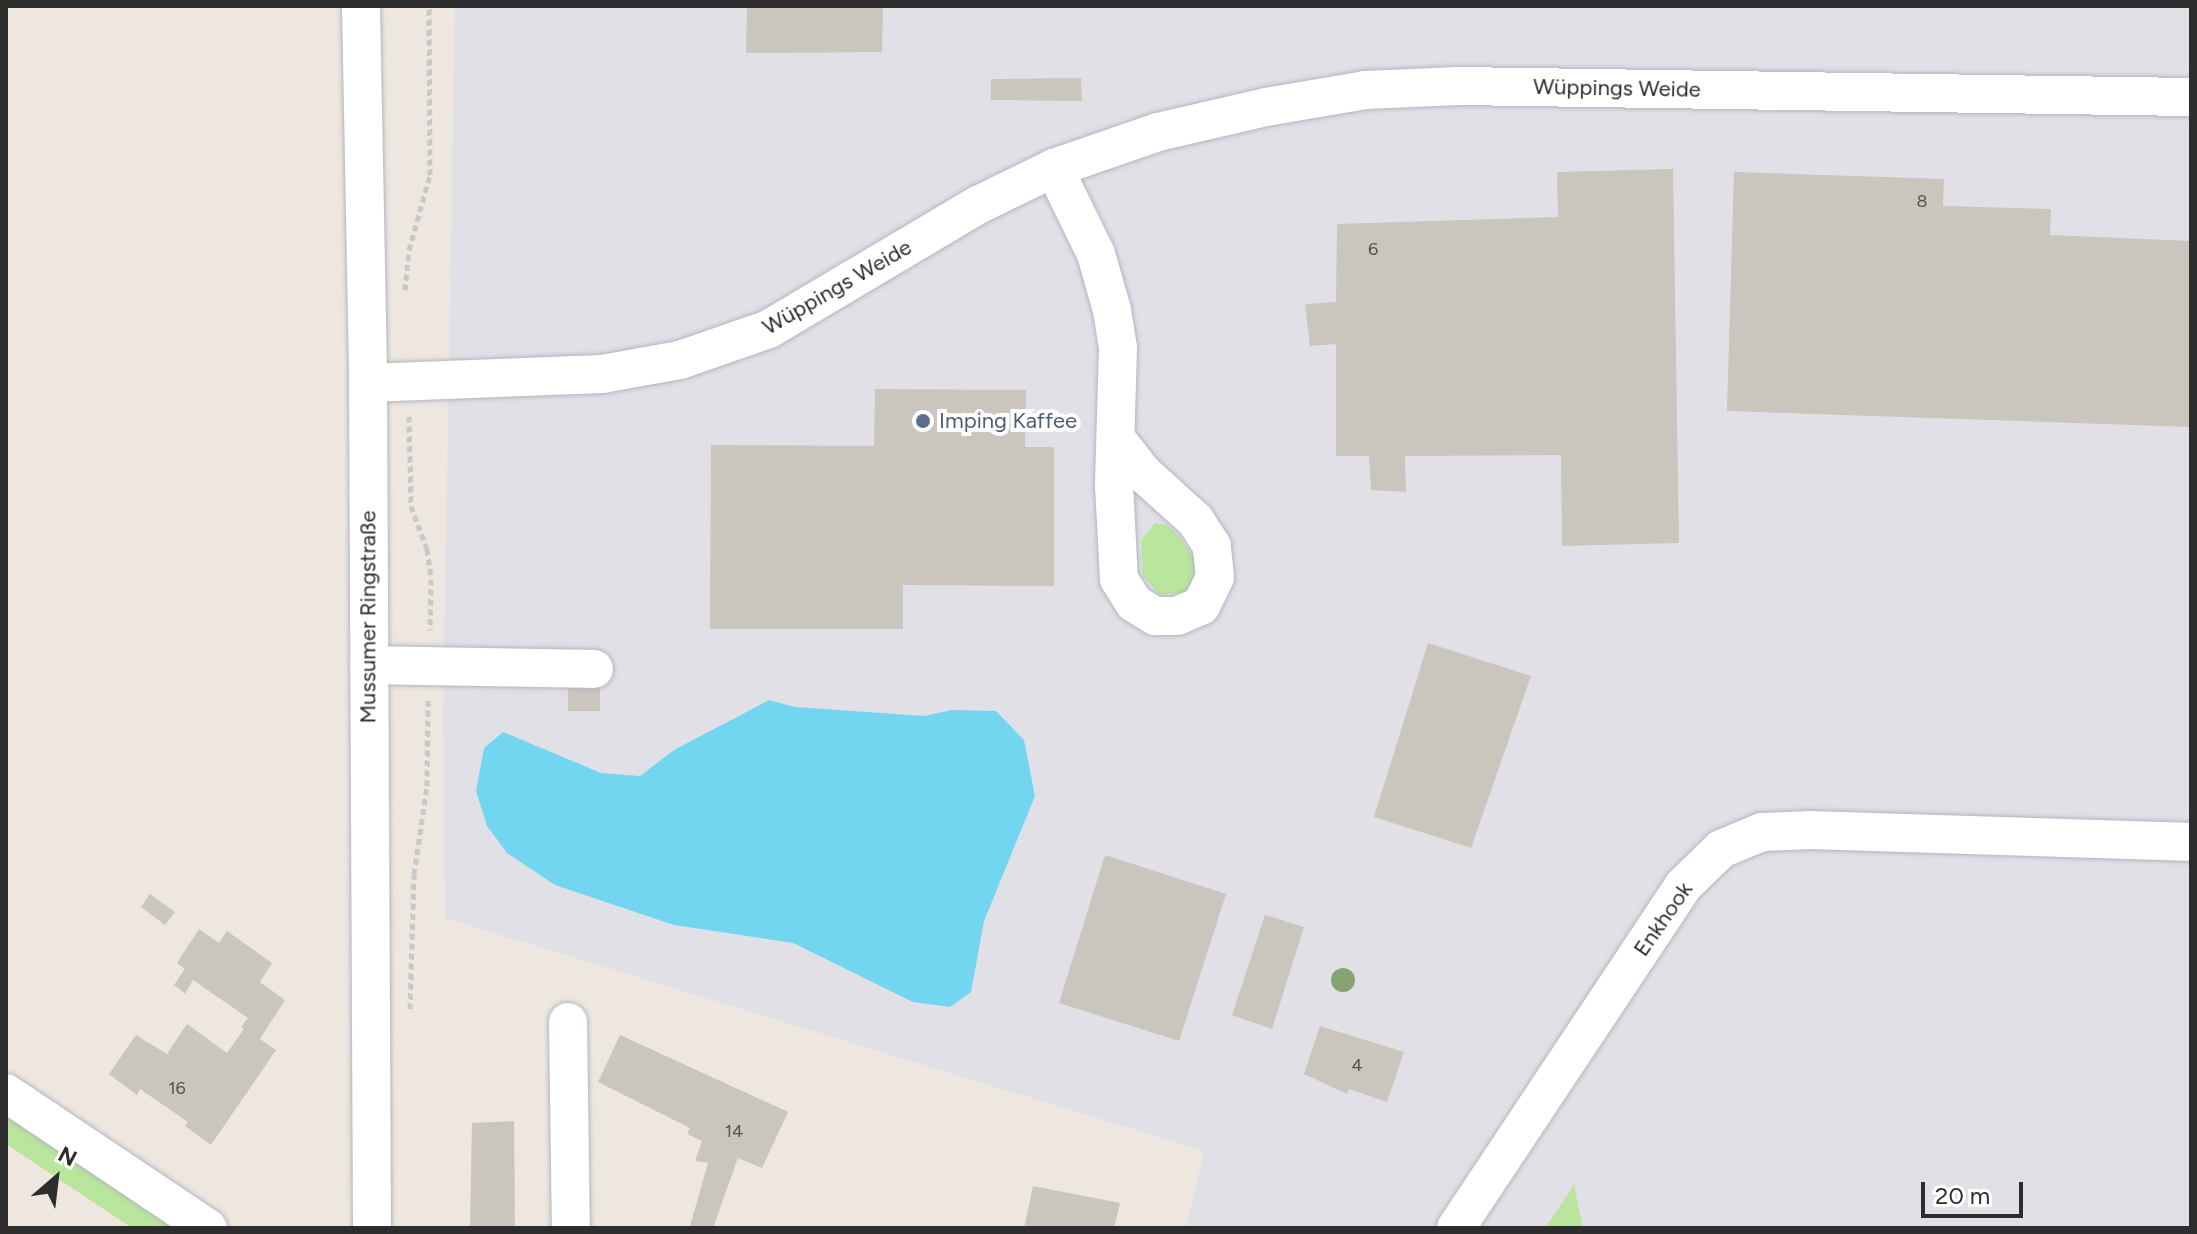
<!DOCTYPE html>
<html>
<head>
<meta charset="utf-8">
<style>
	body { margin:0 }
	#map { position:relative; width:2197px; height:1234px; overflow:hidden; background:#eee7df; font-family:Figtree,sans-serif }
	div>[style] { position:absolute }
	.industrial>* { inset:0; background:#e1e0e7 }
	.green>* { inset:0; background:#b9e59c }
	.water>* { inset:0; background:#72d6f1 }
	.building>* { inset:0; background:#cac5bd }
	.path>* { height:5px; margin-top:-2.5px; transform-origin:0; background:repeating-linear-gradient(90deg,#c8c8c8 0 6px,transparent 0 10px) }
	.roads { filter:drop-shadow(0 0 2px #b3b6c0) drop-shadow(0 0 2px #b3b6c0) }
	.minor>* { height:38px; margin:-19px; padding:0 19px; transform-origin:19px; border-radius:19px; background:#fff }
	.trees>* { width:24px; height:24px; margin:-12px; border-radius:50%; background:#86a473 }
	.dots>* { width:22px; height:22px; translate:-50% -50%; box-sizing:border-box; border:4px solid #fff; border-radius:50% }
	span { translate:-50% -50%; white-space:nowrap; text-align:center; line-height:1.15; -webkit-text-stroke:8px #fff; paint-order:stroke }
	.number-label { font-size:18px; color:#545351 }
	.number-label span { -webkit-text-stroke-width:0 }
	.street-label { font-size:22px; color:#2d2d2d }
	.service-label { font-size:22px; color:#4e5e75 }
	.left { translate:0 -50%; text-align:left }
	.frame { position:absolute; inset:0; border:8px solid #2d2d2d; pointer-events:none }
	.north { position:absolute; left:16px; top:1138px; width:80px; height:80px; -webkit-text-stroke:6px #fff; paint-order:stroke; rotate:28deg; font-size:22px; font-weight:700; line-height:32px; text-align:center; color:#2d2d2d }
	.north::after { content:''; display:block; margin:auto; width:28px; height:36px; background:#2d2d2d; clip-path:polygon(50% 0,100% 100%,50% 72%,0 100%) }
	.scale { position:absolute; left:1921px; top:1182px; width:102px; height:36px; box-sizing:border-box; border:4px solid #2d2d2d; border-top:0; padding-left:10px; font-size:24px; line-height:28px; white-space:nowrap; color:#2d2d2d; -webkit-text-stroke:6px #fff; paint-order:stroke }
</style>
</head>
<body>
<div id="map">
	<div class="industrial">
		<i style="clip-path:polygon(455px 6px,2191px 6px,2191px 1228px,1186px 1228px,1204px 1151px,445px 918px,443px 716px)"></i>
	</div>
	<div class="green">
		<i style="clip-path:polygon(1155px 523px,1167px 525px,1177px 534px,1199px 565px,1191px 586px,1184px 593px,1159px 594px,1143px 576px,1141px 540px)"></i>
		<i style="clip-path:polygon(6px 1112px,180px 1228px,132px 1228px,6px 1144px)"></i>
		<i style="clip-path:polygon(1574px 1185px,1583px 1228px,1545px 1228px)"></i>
	</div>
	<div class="water">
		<i style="clip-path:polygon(769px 700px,795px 707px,924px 716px,952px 710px,996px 711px,1024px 740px,1035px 796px,984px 921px,971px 992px,950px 1007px,913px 1002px,793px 943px,674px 925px,555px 885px,507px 853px,487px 826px,476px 791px,484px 748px,503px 732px,601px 773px,640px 776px,674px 750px)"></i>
	</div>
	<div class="building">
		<i style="clip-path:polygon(747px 6px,883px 6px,882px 52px,746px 53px)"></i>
		<i style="clip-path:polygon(1081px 78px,1082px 101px,991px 100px,991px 79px)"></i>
		<i style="clip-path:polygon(1673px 169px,1679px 543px,1562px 546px,1561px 455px,1405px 456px,1406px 492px,1371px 490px,1369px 456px,1336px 456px,1336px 344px,1310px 346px,1305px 304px,1336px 302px,1337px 224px,1558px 217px,1557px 172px)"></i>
		<i style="clip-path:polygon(1734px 172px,1944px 179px,1943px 206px,2051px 209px,2050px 235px,2191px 241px,2191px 427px,1727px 411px)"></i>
		<i style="clip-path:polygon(875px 389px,1026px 390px,1025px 447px,1054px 447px,1054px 586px,903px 585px,903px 629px,710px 629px,711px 445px,874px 446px)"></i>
		<i style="clip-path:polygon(1428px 643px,1531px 676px,1471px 848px,1374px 817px)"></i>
		<i style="clip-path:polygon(568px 678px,600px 678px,600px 711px,568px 711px)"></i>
		<i style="clip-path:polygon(1105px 855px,1226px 894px,1179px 1041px,1059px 1003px)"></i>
		<i style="clip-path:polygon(150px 894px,175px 912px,165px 925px,141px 907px)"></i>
		<i style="clip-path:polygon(1265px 915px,1304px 927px,1272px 1029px,1232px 1015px)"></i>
		<i style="clip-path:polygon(199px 929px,219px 943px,227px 931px,272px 963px,260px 982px,285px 1000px,260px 1039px,276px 1050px,211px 1145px,185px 1126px,188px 1122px,140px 1089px,137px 1095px,109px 1074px,136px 1035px,167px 1054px,187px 1024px,227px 1053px,244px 1029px,241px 1027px,248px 1018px,193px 980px,185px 994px,174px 985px,185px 969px,177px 963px)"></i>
		<i style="clip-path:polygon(1320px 1026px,1404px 1052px,1387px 1102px,1349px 1089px,1347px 1094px,1304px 1074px)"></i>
		<i style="clip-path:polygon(620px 1035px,788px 1112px,762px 1168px,738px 1158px,713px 1228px,690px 1226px,708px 1163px,695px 1161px,702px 1141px,687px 1134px,690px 1128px,598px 1082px)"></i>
		<i style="clip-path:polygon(514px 1121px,515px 1228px,470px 1228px,472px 1123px)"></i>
		<i style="clip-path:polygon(1033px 1186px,1120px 1203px,1114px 1228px,1024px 1228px)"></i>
	</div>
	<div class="path">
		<i style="left:405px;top:290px;width:40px;rotate:-84.3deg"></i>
		<i style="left:409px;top:250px;width:78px;rotate:-74.4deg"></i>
		<i style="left:430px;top:175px;width:169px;rotate:-90.3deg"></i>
		<i style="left:409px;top:416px;width:90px;rotate:88.7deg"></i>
		<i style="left:411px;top:506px;width:46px;rotate:69.6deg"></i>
		<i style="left:427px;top:549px;width:30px;rotate:82deg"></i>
		<i style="left:431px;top:579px;width:51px;rotate:91.1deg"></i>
		<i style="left:410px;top:1009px;width:135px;rotate:-88.3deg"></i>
		<i style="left:414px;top:874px;width:89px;rotate:-81.6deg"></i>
		<i style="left:427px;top:786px;width:86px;rotate:-89.3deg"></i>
	</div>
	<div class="roads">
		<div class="minor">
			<i style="left:361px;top:6px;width:377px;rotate:88.9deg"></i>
			<i style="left:368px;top:383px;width:845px;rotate:89.73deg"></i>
			<i style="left:1054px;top:168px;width:96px;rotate:64deg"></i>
			<i style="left:1096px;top:254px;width:58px;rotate:74.1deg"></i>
			<i style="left:1112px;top:310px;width:38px;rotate:81deg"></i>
			<i style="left:1118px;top:348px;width:137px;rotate:91.7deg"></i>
			<i style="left:1114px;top:485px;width:94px;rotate:87deg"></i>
			<i style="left:1119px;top:579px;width:28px;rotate:58deg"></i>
			<i style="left:1134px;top:603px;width:25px;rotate:32deg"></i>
			<i style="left:1155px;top:616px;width:22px"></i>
			<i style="left:1177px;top:616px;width:26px;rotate:-23deg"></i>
			<i style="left:1201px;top:606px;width:32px;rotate:-64deg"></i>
			<i style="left:1215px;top:577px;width:31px;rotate:-96deg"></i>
			<i style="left:1212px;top:546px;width:31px;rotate:-123deg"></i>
			<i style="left:1195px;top:520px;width:70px;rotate:-137.9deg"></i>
			<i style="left:1143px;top:473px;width:42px;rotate:-128.2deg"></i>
			<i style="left:368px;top:383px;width:234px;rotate:-2.2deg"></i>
			<i style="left:602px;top:374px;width:79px;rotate:-10.2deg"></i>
			<i style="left:680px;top:360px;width:94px;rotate:-19.2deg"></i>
			<i style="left:769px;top:329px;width:243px;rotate:-30.7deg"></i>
			<i style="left:978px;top:205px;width:85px;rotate:-26deg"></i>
			<i style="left:1054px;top:168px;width:110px;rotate:-19.1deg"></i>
			<i style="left:1158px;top:132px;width:111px;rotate:-13deg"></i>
			<i style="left:1266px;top:107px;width:100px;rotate:-9.7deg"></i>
			<i style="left:1365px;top:90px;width:93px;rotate:-2.5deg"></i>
			<i style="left:1458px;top:86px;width:733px;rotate:0.86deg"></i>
			<i style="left:369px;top:665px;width:225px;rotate:1deg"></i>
			<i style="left:568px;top:1022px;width:206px;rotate:89.2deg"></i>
			<i style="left:6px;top:1093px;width:243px;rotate:33.8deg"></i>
			<i style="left:1456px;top:1228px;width:410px;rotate:-56.4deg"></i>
			<i style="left:1683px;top:886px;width:53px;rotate:-44.2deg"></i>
			<i style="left:1721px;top:849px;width:44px;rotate:-22.5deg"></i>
			<i style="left:1762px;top:832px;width:50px;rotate:-2.3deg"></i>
			<i style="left:1812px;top:830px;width:379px;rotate:1.8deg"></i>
		</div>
	</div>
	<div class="trees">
		<i style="left:1343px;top:980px"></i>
	</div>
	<div class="dots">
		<i style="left:923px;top:421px;background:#5c6f8a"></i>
	</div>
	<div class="number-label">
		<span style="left:1922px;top:201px">8</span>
		<span style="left:1373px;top:249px">6</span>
		<span style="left:1357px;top:1065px">4</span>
		<span style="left:177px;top:1088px">16</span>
		<span style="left:734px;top:1131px">14</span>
	</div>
	<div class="street-label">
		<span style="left:1617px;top:88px;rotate:1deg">Wüppings Weide</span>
		<span style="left:837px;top:287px;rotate:-30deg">Wüppings Weide</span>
		<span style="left:368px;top:617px;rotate:-90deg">Mussumer Ringstraße</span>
		<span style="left:1663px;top:919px;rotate:-55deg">Enkhook</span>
	</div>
	<div class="service-label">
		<span class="left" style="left:939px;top:421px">Imping Kaffee</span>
	</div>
	<div class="frame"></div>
	<div class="north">N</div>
	<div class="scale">20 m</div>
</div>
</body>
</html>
